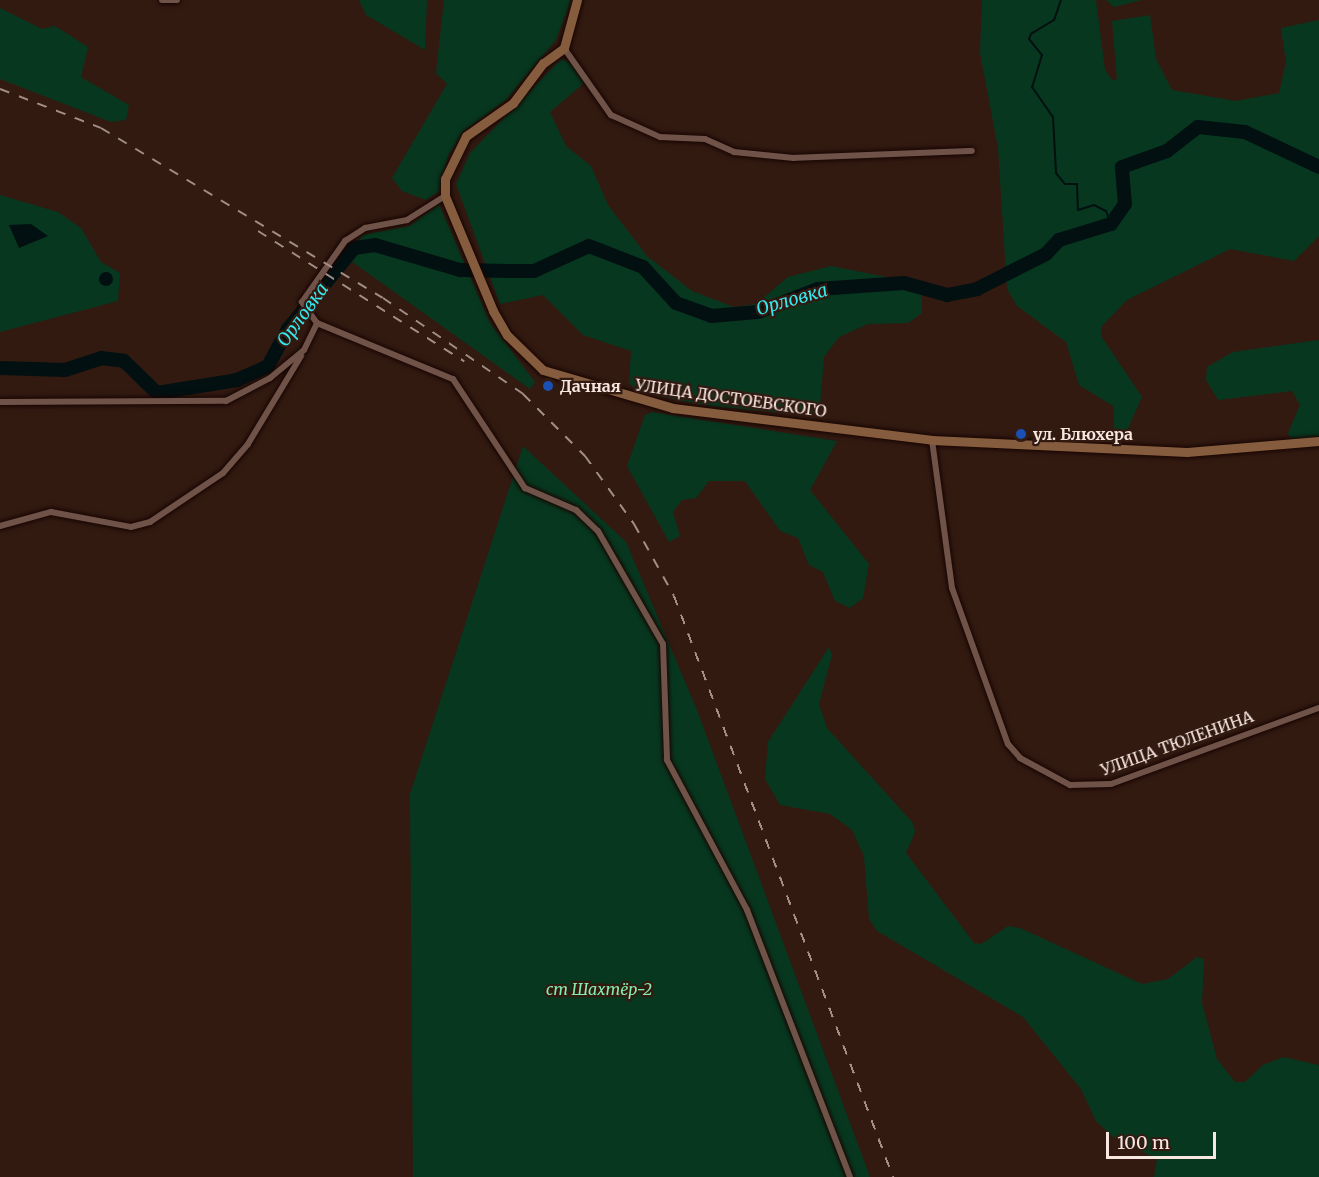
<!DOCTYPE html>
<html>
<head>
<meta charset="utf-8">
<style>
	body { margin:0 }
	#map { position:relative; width:1319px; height:1177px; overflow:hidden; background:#321a11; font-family:Merriweather,serif }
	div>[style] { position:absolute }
	.green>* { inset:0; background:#07381f }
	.water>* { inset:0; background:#031011 }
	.round { border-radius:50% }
	.stream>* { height:2px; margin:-1px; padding:0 1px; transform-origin:1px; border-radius:1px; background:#031011 }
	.river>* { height:14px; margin:-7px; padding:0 7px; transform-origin:7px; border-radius:7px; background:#031011 }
	.roads { filter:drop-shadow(0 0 2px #180401) drop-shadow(0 0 2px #180401) }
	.minor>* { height:6px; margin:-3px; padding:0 3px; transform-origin:3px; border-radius:3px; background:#6f5248 }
	.secondary>* { height:9px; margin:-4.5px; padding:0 4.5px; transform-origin:4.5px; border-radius:4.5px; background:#855c3d }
	.rail>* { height:2px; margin-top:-1px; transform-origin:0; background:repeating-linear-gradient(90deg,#a28e87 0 10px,transparent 0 20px) }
	.dots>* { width:16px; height:16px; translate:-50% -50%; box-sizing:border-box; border:3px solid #321a11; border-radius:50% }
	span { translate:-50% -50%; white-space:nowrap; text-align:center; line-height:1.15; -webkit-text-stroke:4.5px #321a11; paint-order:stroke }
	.poi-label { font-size:16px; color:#f8e7e1; font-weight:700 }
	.left { translate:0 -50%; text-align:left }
	.street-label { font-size:16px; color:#f8e7e1 }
	.park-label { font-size:16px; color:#83eeae; font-style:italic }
	.water-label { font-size:18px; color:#36e7ed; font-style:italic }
	.scale { position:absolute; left:1106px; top:1132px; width:110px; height:27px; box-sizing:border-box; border:3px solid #f8e7e1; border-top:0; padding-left:8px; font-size:18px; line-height:21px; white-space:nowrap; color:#f8e7e1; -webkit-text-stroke:4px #321a11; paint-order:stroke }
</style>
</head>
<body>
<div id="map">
	<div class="green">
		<i style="clip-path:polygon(359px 0,427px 0,425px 50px,366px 15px)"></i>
		<i style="clip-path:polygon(444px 0,571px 0,556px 40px,506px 100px,463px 132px,448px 156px,439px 191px,426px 200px,402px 191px,392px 178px,447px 84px,436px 73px)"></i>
		<i style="clip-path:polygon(982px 0,1096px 0,1105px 70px,1112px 80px,1117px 79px,1112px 21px,1150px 15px,1156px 59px,1172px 90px,1236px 101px,1279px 93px,1286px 62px,1281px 28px,1319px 20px,1319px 236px,1294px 261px,1230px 249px,1127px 300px,1102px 326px,1101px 336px,1142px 397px,1121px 444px,1115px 441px,1113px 406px,1079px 385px,1066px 342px,1017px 306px,1007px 289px,998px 148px,980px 53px)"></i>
		<i style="clip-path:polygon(1106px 0,1142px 0,1114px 7px)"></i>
		<i style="clip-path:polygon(0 8px,42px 29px,55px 26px,88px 47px,81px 77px,129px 105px,126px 120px,111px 122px,0 79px)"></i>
		<i style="clip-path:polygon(561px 59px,573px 64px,584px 83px,550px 112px,566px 146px,591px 166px,608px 205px,647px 256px,692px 291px,734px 307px,756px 304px,788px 277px,831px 266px,922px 284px,922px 313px,908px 323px,868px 324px,839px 337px,824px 357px,820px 406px,812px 416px,702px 405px,637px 391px,629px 383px,631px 351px,583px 335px,543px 295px,500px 304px,456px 184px,470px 153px)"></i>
		<i style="clip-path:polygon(0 195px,58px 212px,81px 228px,101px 262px,120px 273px,118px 301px,0 332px)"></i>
		<i style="clip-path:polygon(439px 204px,490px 323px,535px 382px,530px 389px,351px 261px,362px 235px,409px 226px)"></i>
		<i style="clip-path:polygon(1319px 340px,1319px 437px,1291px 439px,1288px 433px,1300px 405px,1292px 391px,1218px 400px,1206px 380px,1207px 367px,1233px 352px)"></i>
		<i style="clip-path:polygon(652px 412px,837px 441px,810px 490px,869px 564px,863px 598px,850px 608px,835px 601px,823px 572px,809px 565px,798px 538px,780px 531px,745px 481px,709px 481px,696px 498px,682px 500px,673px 512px,680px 536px,669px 542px,627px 466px,645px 415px)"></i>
		<i style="clip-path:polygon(523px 446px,626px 542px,697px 710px,870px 1177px,413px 1177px,410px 794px)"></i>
		<i style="clip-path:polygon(829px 647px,832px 655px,819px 704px,827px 728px,913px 823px,915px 832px,906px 853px,974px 943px,981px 944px,1008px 926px,1020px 928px,1142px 984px,1168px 979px,1197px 957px,1204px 959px,1202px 1003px,1217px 1059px,1235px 1082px,1245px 1082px,1263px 1065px,1283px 1057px,1319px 1065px,1319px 1177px,1154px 1177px,1157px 1159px,1113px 1137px,1096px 1121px,1081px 1089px,1023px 1017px,877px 931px,869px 919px,864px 856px,852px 830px,830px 814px,780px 805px,765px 779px,768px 742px)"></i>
	</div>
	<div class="water">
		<i style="clip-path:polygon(31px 224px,48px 236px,19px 248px,9px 225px)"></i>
		<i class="round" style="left:99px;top:272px;width:14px;height:14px"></i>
	</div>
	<div class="stream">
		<i style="left:1061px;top:0;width:21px;rotate:109deg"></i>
		<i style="left:1054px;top:20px;width:27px;rotate:149deg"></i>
		<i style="left:1031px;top:34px;width:5px;rotate:112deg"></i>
		<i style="left:1029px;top:39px;width:21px;rotate:51deg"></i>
		<i style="left:1042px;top:55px;width:34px;rotate:107deg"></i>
		<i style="left:1032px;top:87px;width:37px;rotate:55deg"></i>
		<i style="left:1053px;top:117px;width:56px;rotate:86.9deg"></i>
		<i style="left:1056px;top:173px;width:14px;rotate:51deg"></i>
		<i style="left:1065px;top:184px;width:12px"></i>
		<i style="left:1077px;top:184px;width:26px;rotate:88deg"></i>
		<i style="left:1078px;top:210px;width:17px;rotate:-17deg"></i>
		<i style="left:1094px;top:205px;width:13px;rotate:27deg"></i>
		<i style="left:1106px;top:211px;width:14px;rotate:69deg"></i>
	</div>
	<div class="river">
		<i style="left:0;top:368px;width:65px;rotate:1.8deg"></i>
		<i style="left:65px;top:370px;width:38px;rotate:-18deg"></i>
		<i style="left:101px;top:358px;width:23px;rotate:7deg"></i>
		<i style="left:124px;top:361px;width:46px;rotate:44.1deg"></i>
		<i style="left:157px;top:393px;width:81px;rotate:-9.2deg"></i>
		<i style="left:237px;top:380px;width:34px;rotate:-24deg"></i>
		<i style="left:268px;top:366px;width:42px;rotate:-61.6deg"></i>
		<i style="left:288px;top:329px;width:104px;rotate:-50.8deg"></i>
		<i style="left:354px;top:248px;width:21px;rotate:-8deg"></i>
		<i style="left:375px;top:245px;width:89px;rotate:16.4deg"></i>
		<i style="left:460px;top:270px;width:54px;rotate:1.1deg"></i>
		<i style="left:514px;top:271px;width:20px"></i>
		<i style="left:534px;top:271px;width:60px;rotate:-24.4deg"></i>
		<i style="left:589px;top:246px;width:58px;rotate:21.3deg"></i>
		<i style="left:643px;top:267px;width:49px;rotate:47.5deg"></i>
		<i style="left:676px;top:303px;width:37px;rotate:20deg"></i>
		<i style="left:711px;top:316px;width:47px;rotate:-4.9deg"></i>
		<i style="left:758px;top:312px;width:64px;rotate:-21deg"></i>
		<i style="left:818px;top:289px;width:86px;rotate:-4deg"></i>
		<i style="left:904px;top:283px;width:45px;rotate:15.6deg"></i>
		<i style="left:947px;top:295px;width:31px;rotate:-11deg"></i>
		<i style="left:977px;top:289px;width:77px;rotate:-26.9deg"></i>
		<i style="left:1046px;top:254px;width:19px;rotate:-47deg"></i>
		<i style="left:1059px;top:240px;width:54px;rotate:-17.1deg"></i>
		<i style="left:1111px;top:224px;width:24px;rotate:-55deg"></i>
		<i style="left:1125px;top:204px;width:37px;rotate:-95deg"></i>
		<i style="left:1122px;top:167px;width:48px;rotate:-19.6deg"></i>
		<i style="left:1167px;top:151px;width:39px;rotate:-38deg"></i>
		<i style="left:1198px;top:127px;width:47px;rotate:6.1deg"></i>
		<i style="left:1245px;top:132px;width:82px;rotate:25.3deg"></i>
	</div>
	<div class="roads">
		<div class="minor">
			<i style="left:162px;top:0;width:15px"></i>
			<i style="left:564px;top:48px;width:82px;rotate:55deg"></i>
			<i style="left:611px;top:115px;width:54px;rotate:24.2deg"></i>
			<i style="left:660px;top:137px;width:45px;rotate:2.5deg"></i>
			<i style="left:705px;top:139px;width:32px;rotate:24deg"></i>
			<i style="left:734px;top:152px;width:60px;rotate:5.7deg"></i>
			<i style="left:794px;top:158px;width:178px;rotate:-2.3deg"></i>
			<i style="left:317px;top:323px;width:147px;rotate:22.4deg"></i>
			<i style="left:453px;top:379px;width:131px;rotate:56.6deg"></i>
			<i style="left:525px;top:488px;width:56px;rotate:23.3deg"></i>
			<i style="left:576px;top:510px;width:30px;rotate:44deg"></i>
			<i style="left:598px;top:531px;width:130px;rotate:60.1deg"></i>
			<i style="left:663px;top:644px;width:116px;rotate:88deg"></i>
			<i style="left:667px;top:760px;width:170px;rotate:61.9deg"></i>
			<i style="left:747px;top:910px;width:286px;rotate:68.9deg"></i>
			<i style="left:0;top:402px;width:226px;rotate:-0.3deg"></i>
			<i style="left:226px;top:401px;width:50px;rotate:-27.6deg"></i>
			<i style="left:270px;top:378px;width:44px;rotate:-39.5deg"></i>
			<i style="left:304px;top:350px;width:30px;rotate:-64deg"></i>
			<i style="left:317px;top:323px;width:26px;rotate:-126deg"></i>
			<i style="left:302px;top:302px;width:75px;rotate:-54.8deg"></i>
			<i style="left:345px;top:241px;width:24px;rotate:-33deg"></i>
			<i style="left:365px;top:228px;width:43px;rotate:-10.8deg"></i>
			<i style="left:407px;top:220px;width:45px;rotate:-32.3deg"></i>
			<i style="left:932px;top:440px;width:149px;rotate:82.3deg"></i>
			<i style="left:952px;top:588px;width:166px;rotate:70.3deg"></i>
			<i style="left:1008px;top:744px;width:18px;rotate:49deg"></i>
			<i style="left:1020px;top:758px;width:57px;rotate:28.4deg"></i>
			<i style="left:1070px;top:785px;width:41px;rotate:-1.4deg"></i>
			<i style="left:1111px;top:784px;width:221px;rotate:-20.1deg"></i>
			<i style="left:0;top:526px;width:53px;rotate:-15.4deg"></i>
			<i style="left:51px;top:512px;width:81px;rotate:10.6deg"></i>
			<i style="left:131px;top:527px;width:20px;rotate:-15deg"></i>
			<i style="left:150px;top:522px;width:88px;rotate:-33.9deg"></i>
			<i style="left:223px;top:473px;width:38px;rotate:-49deg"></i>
			<i style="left:248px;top:444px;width:103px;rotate:-58.9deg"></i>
		</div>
		<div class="secondary">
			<i style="left:577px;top:0;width:50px;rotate:105.2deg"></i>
			<i style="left:564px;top:48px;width:26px;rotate:144deg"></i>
			<i style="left:543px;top:63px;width:50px;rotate:126.9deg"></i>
			<i style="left:513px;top:103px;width:57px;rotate:144.9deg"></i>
			<i style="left:466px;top:136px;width:48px;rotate:116deg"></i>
			<i style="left:445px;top:179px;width:17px;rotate:90deg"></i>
			<i style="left:445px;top:196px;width:125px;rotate:67.3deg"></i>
			<i style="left:493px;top:311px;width:28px;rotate:60deg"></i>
			<i style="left:507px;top:335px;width:50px;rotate:44.2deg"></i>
			<i style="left:543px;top:370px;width:135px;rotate:16.3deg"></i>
			<i style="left:673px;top:408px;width:261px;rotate:7deg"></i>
			<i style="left:932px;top:440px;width:255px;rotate:2.7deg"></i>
			<i style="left:1187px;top:452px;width:132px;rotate:-4.8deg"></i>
		</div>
	</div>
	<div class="rail">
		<i style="left:0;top:89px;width:108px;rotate:21.1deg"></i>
		<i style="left:101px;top:128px;width:329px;rotate:31.1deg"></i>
		<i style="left:383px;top:298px;width:170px;rotate:34.4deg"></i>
		<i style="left:523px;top:394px;width:88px;rotate:45deg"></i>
		<i style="left:585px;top:456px;width:84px;rotate:54.2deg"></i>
		<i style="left:634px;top:524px;width:82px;rotate:60.9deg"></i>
		<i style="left:674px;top:596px;width:621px;rotate:69.35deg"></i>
		<i style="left:258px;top:231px;width:244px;rotate:32.3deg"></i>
	</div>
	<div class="dots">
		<i style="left:548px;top:386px;background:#1a4fb4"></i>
		<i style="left:1021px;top:434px;background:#1a4fb4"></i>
	</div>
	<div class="poi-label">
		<span class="left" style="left:560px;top:386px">Дачная</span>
		<span class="left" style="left:1033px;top:434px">ул. Блюхера</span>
	</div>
	<div class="street-label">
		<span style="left:731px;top:398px;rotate:8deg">УЛИЦА ДОСТОЕВСКОГО</span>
		<span style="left:1177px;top:743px;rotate:-20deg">УЛИЦА ТЮЛЕНИНА</span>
	</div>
	<div class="park-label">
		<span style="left:599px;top:989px">ст Шахтёр-2</span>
	</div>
	<div class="water-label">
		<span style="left:792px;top:300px;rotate:-16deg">Орловка</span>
		<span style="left:303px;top:315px;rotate:-54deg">Орловка</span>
	</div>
	<div class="scale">100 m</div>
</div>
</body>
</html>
